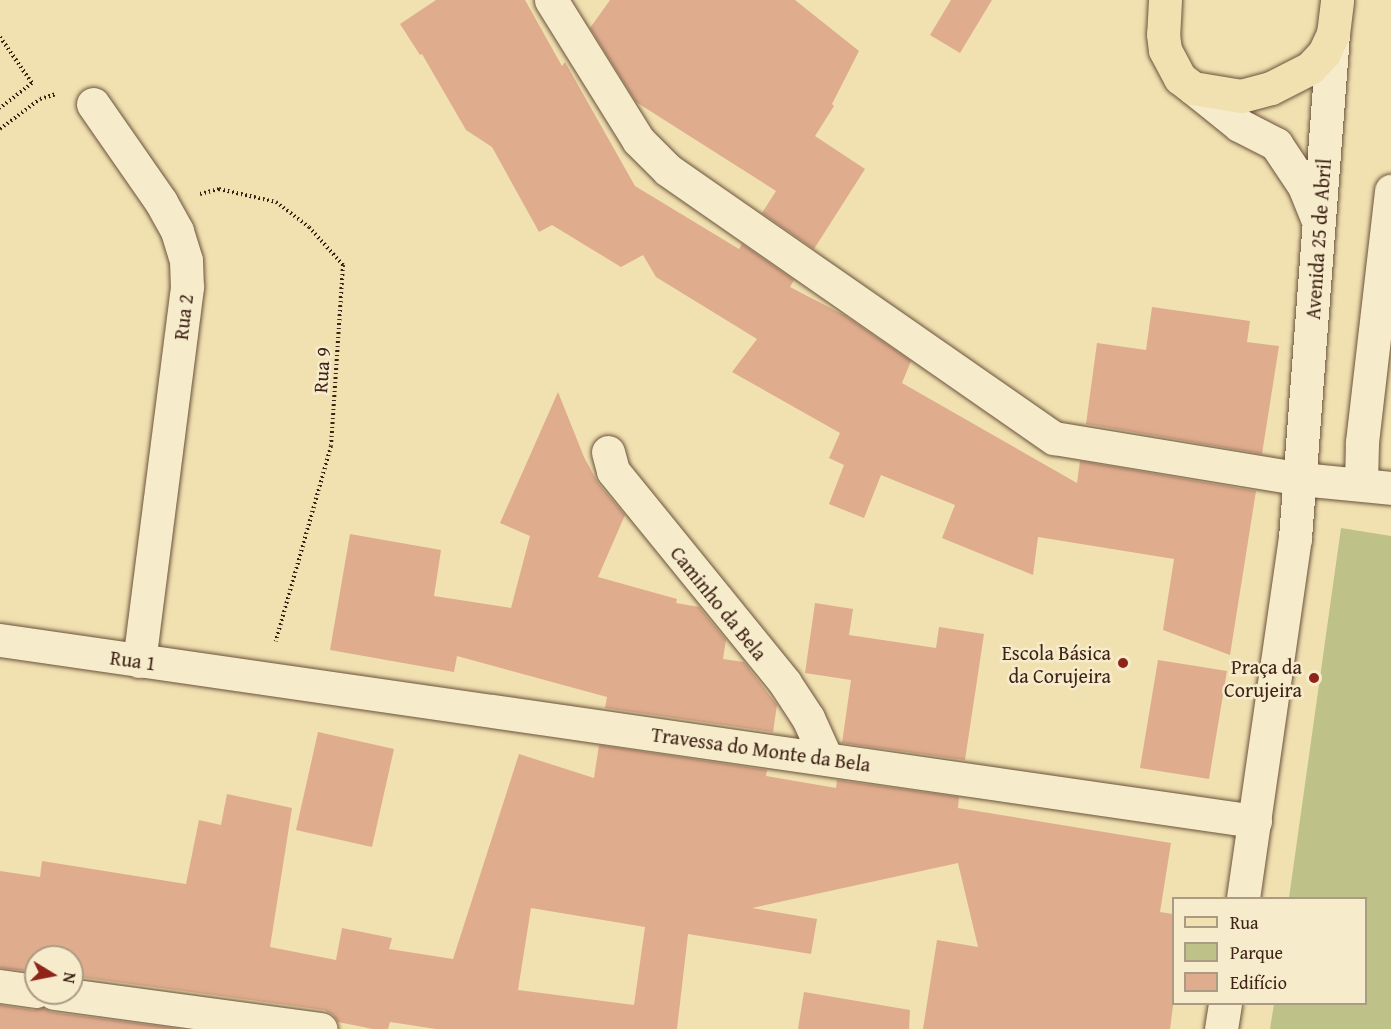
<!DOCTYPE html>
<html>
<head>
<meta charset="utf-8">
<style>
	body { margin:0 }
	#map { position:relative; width:1391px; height:1029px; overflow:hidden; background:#f1e1b0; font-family:"Gentium Book Plus",serif }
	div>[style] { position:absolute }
	.green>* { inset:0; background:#bec188 }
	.building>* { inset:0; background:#dfac8e }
	.path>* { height:4px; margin-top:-2px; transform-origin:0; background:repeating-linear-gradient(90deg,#3e2215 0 1.5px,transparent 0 4.5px) }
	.roads { filter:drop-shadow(0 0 2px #6b523c) drop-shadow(0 0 2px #6b523c) }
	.minor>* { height:33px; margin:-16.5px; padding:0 16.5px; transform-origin:16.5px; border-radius:16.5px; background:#f6eccc }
	.major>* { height:33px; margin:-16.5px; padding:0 16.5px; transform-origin:16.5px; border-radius:16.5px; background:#f1e1b0 }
	.dots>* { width:16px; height:16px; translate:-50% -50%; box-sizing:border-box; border:3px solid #f6eccc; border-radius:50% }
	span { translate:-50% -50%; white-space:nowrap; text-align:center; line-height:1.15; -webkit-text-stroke:5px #f6eccc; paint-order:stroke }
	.street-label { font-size:20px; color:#3e2215 }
	.poi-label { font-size:20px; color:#3e2215 }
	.right { translate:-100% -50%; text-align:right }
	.legend { position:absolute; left:1172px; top:897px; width:195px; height:108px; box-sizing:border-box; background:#f6eccc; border:2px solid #ac9b83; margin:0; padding:8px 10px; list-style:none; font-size:18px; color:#3e2215 }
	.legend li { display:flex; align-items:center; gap:12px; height:30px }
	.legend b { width:30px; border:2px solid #ac9b83 }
	.north { position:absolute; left:24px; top:945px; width:60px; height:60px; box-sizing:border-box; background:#f6eccc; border:2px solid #ac9b83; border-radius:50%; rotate:100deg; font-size:16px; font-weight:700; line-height:24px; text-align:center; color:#3e2215 }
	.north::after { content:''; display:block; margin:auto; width:21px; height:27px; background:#8f2418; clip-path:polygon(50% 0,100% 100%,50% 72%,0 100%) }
</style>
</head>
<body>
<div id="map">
	<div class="green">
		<i style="clip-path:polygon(1341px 528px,1391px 536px,1391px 1029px,1270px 1029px,1274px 1004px,1366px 1004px,1366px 898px,1289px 898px)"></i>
	</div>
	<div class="building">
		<i style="clip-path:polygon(436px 0,525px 0,562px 66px,565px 62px,635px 186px,739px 249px,742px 244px,794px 280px,790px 287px,844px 315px,911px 361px,902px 383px,1077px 483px,1080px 461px,1256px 491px,1230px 655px,1163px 630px,1174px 559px,1038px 537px,1033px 575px,942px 538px,955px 505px,881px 475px,864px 518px,829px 504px,844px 465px,829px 458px,840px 433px,732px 372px,757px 339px,656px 277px,643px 255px,621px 267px,552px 225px,539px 232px,492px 147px,466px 130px,422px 54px,420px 55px,400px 24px)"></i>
		<i style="clip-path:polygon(610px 0,795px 0,859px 51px,832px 104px,834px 106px,815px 136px,865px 169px,814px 249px,762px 213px,776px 191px,636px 102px,590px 28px)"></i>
		<i style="clip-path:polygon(951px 0,992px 0,960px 53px,930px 35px)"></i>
		<i style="clip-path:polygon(1152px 307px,1250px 321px,1247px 342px,1279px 346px,1262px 454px,1086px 424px,1097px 343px,1146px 350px)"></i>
		<i style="clip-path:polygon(558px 392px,584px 457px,598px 483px,625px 515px,598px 577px,677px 599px,676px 603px,699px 607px,726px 640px,723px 659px,744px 662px,777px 705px,773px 732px,605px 708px,607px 697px,457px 656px,454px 672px,330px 650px,350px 534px,441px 550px,434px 596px,511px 608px,530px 536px,500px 523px)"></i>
		<i style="clip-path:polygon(815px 603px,853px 609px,849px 635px,936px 648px,939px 627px,984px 634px,965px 760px,842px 743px,851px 680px,805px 673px)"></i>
		<i style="clip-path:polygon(1158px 660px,1227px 671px,1209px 779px,1140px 768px)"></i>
		<i style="clip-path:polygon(318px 732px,394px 749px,372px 847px,296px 830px)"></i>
		<i style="clip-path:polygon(evenodd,599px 745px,767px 770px,766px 776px,836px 788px,837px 780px,959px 797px,958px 808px,1171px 843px,1160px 912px,1173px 914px,1173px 1006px,1170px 1029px,923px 1029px,937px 940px,978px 947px,958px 863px,752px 908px,817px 919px,811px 954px,688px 934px,677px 1029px,436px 1029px,390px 1022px,388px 1029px,373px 1029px,338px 1022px,333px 1015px,324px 1010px,72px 976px,72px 957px,36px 957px,36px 972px,0 968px,0 871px,40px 877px,42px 861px,186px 884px,199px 820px,221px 825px,227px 794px,292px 808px,270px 947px,336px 960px,342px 928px,392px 938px,389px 949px,453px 959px,519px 754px,594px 778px,599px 745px,531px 908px,645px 927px,634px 1005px,518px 990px,531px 908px)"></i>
		<i style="clip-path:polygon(804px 992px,910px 1010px,909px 1029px,798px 1029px)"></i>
		<i style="clip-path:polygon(0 1005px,33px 1010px,43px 1008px,51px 1012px,181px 1029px,0 1029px)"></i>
	</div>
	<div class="path">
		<i style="left:0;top:37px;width:56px;rotate:55.2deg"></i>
		<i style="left:32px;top:83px;width:41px;rotate:142deg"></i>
		<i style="left:0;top:129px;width:50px;rotate:-36.9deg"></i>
		<i style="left:40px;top:99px;width:17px;rotate:-17deg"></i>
		<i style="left:200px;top:194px;width:20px;rotate:-15deg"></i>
		<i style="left:219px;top:189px;width:58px;rotate:12.8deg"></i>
		<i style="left:276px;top:202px;width:41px;rotate:37.1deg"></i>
		<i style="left:309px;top:227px;width:51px;rotate:48.2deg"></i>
		<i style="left:343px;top:265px;width:181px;rotate:93.8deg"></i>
		<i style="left:331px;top:446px;width:203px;rotate:105.8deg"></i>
	</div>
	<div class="roads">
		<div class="minor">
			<i style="left:551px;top:0;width:165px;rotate:58.1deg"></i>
			<i style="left:638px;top:140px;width:42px;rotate:45deg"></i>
			<i style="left:668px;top:170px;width:470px;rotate:34.8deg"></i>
			<i style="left:1054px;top:438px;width:250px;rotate:9.4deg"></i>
			<i style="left:1301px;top:479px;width:90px;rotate:5.7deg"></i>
			<i style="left:1193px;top:88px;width:59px;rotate:38.8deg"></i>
			<i style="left:1239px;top:125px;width:42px;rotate:27.2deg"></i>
			<i style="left:1276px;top:144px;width:50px;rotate:56.3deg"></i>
			<i style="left:1304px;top:186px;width:35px;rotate:68deg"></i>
			<i style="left:93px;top:104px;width:119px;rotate:55.2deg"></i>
			<i style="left:161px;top:202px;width:33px;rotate:61deg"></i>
			<i style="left:177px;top:231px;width:30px;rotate:73deg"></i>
			<i style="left:186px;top:260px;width:27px;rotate:88deg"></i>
			<i style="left:187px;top:287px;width:377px;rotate:97.3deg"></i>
			<i style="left:608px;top:452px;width:20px;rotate:75deg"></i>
			<i style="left:613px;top:471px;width:273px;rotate:50.9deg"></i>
			<i style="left:785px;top:683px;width:42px;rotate:56.7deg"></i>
			<i style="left:808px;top:718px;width:44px;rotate:65.8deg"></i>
			<i style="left:1361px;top:483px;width:41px;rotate:-88.6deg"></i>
			<i style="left:1362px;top:442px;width:253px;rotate:-83.4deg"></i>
			<i style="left:0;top:640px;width:1268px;rotate:8.21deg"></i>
			<i style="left:1243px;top:898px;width:364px;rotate:-81.8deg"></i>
			<i style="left:1295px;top:538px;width:505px;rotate:-85.69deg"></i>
			<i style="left:0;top:986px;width:36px;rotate:8deg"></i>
			<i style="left:54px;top:993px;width:269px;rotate:7.7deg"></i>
			<i style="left:1221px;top:1029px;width:25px;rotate:-81deg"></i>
		</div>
		<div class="major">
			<i style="left:1165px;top:0;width:34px;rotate:93deg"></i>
			<i style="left:1163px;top:34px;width:16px;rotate:83deg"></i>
			<i style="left:1165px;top:50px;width:32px;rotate:62deg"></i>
			<i style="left:1180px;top:78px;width:16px;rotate:38deg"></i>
			<i style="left:1193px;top:88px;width:49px;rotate:9.5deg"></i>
			<i style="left:1241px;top:96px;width:31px;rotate:-15deg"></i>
			<i style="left:1271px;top:88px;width:44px;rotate:-27.1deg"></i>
			<i style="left:1310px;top:68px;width:21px;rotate:-47deg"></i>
			<i style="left:1324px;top:53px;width:21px;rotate:-65deg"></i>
			<i style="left:1333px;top:34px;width:34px;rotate:-83deg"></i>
		</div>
	</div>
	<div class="dots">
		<i style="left:1123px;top:663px;background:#8f2418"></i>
		<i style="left:1314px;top:678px;background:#8f2418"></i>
	</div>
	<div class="street-label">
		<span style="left:1318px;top:239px;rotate:-86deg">Avenida 25 de Abril</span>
		<span style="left:183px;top:317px;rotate:-83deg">Rua 2</span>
		<span style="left:321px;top:370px;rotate:-86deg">Rua 9</span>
		<span style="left:719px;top:603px;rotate:51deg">Caminho da Bela</span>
		<span style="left:133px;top:660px;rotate:8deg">Rua 1</span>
		<span style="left:761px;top:749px;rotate:8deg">Travessa do Monte da Bela</span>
	</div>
	<div class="poi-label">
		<span class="right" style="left:1111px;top:664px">Escola Básica<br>da Corujeira</span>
		<span class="right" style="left:1302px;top:678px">Praça da<br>Corujeira</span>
	</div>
	<ul class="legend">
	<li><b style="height:8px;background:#f1e1b0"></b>Rua</li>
	<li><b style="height:16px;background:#bec188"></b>Parque</li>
	<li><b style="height:16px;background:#dfac8e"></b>Edifício</li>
	</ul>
	<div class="north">N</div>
</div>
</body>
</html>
